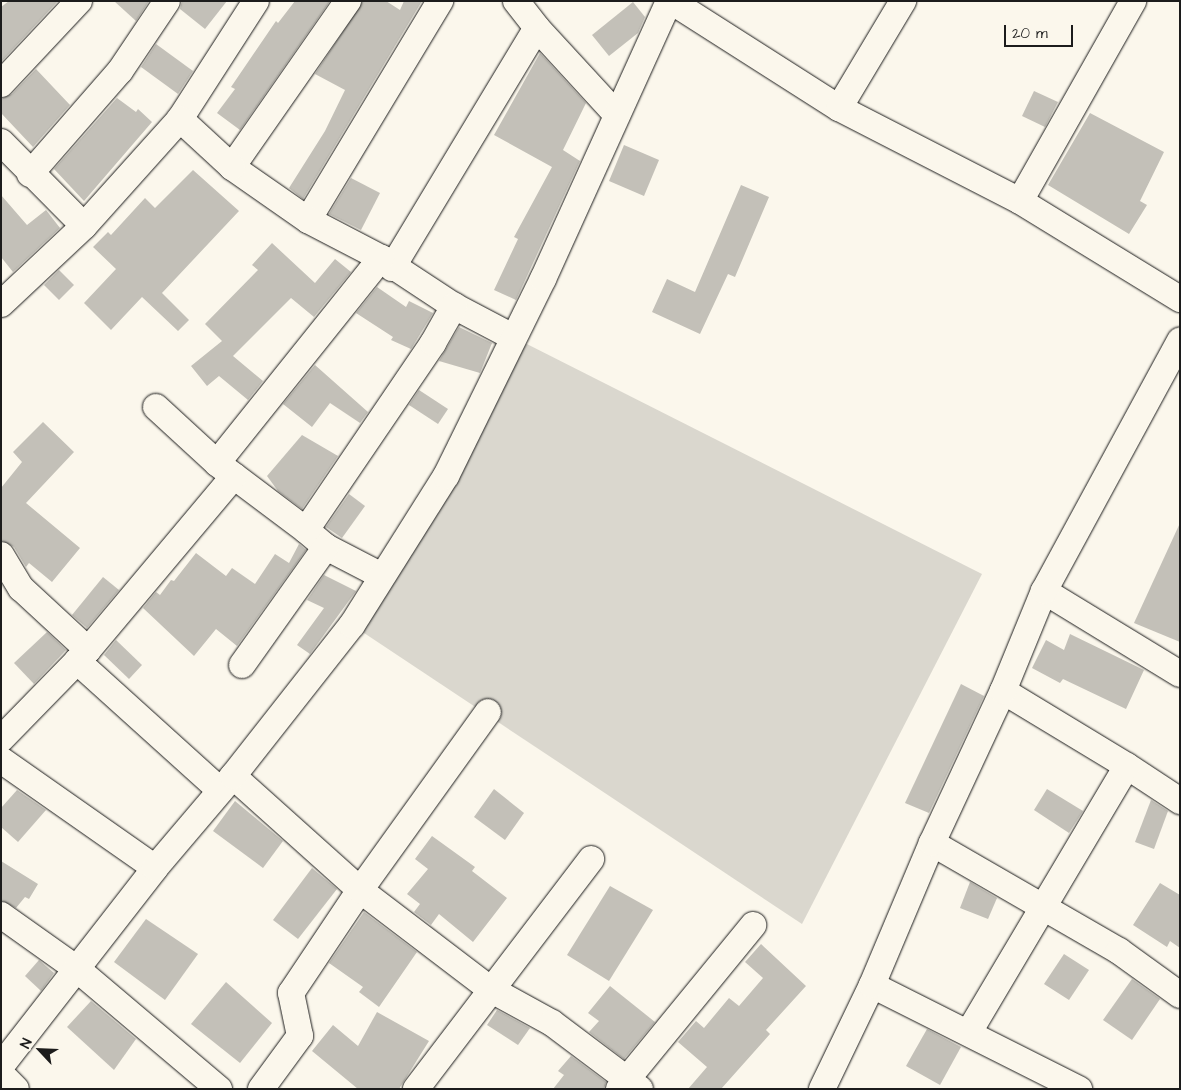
<!DOCTYPE html>
<html>
<head>
<meta charset="utf-8">
<style>
	body { margin:0 }
	#map { position:relative; width:1181px; height:1090px; overflow:hidden; background:#fbf7ec; font-family:"Architects Daughter",sans-serif }
	div>[style] { position:absolute }
	.green>* { inset:0; background:#dad7ce }
	.building>* { inset:0; background:#c3c0b8 }
	.roads { filter:drop-shadow(0 0 1px #1c1c1c) drop-shadow(0 0 1px #1c1c1c) }
	.street>* { height:26px; margin:-13px; padding:0 13px; transform-origin:13px; border-radius:13px; background:#fbf7ec }
	span { translate:-50% -50%; white-space:nowrap; text-align:center; line-height:1.15; -webkit-text-stroke:5px #fbf7ec; paint-order:stroke }
	.frame { position:absolute; inset:0; border:2px solid #1c1c1c; pointer-events:none }
	.north { position:absolute; left:15px; top:1025px; width:50px; height:50px; -webkit-text-stroke:4px #fbf7ec; paint-order:stroke; rotate:295deg; font-size:14px; font-weight:700; line-height:20px; text-align:center; color:#1c1c1c }
	.north::after { content:''; display:block; margin:auto; width:18px; height:22px; background:#1c1c1c; clip-path:polygon(50% 0,100% 100%,50% 72%,0 100%) }
	.scale { position:absolute; left:1004px; top:25px; width:69px; height:22px; box-sizing:border-box; border:2px solid #1c1c1c; border-top:0; padding-left:6px; font-size:15px; line-height:18px; white-space:nowrap; color:#1c1c1c; -webkit-text-stroke:4px #fbf7ec; paint-order:stroke }
</style>
</head>
<body>
<div id="map">
	<div class="green">
		<i style="clip-path:polygon(513px 337px,982px 574px,802px 924px,352px 625px)"></i>
	</div>
	<div class="building">
		<i style="clip-path:polygon(9px 1px,58px 1px,1px 62px,1px 7px)"></i>
		<i style="clip-path:polygon(114px 1px,149px 1px,136px 21px)"></i>
		<i style="clip-path:polygon(182px 1px,227px 1px,205px 29px,180px 9px)"></i>
		<i style="clip-path:polygon(295px 1px,330px 1px,240px 130px,217px 113px,235px 89px,231px 87px,276px 21px,278px 23px)"></i>
		<i style="clip-path:polygon(363px 1px,386px 1px,400px 10px,404px 1px,422px 1px,303px 199px,289px 188px,325px 131px,345px 90px,315px 74px)"></i>
		<i style="clip-path:polygon(633px 2px,645px 17px,638px 33px,609px 56px,592px 35px)"></i>
		<i style="clip-path:polygon(156px 44px,193px 71px,178px 94px,141px 67px)"></i>
		<i style="clip-path:polygon(540px 53px,586px 103px,563px 150px,580px 161px,516px 300px,494px 290px,518px 239px,514px 237px,552px 167px,494px 135px)"></i>
		<i style="clip-path:polygon(36px 69px,70px 105px,33px 147px,1px 113px,1px 99px,12px 94px)"></i>
		<i style="clip-path:polygon(1034px 91px,1058px 102px,1045px 127px,1022px 116px)"></i>
		<i style="clip-path:polygon(117px 98px,136px 112px,138px 109px,152px 122px,84px 201px,54px 169px)"></i>
		<i style="clip-path:polygon(1090px 113px,1164px 152px,1140px 201px,1147px 205px,1129px 234px,1048px 185px)"></i>
		<i style="clip-path:polygon(624px 145px,659px 160px,644px 196px,609px 181px)"></i>
		<i style="clip-path:polygon(193px 170px,239px 211px,162px 293px,189px 320px,178px 331px,142px 297px,111px 330px,84px 303px,116px 269px,93px 247px,108px 232px,111px 235px,145px 198px,155px 208px)"></i>
		<i style="clip-path:polygon(351px 178px,380px 193px,361px 230px,329px 214px)"></i>
		<i style="clip-path:polygon(741px 185px,769px 197px,735px 277px,728px 274px,700px 334px,652px 312px,667px 279px,695px 292px)"></i>
		<i style="clip-path:polygon(1px 195px,27px 225px,46px 210px,60px 228px,13px 272px,1px 257px)"></i>
		<i style="clip-path:polygon(272px 243px,315px 283px,335px 259px,351px 272px,314px 317px,291px 298px,233px 356px,263px 381px,248px 400px,219px 376px,207px 386px,191px 366px,222px 341px,205px 324px,258px 270px,252px 265px)"></i>
		<i style="clip-path:polygon(59px 270px,74px 285px,59px 300px,44px 285px)"></i>
		<i style="clip-path:polygon(377px 287px,406px 307px,409px 301px,433px 313px,411px 349px,391px 340px,393px 337px,356px 313px)"></i>
		<i style="clip-path:polygon(459px 327px,492px 343px,480px 373px,439px 361px)"></i>
		<i style="clip-path:polygon(315px 365px,368px 412px,360px 423px,330px 403px,312px 427px,283px 404px)"></i>
		<i style="clip-path:polygon(419px 390px,448px 409px,438px 424px,409px 405px)"></i>
		<i style="clip-path:polygon(43px 422px,74px 452px,26px 503px,80px 548px,52px 582px,29px 563px,26px 567px,14px 547px,1px 540px,1px 488px,22px 462px,13px 452px)"></i>
		<i style="clip-path:polygon(302px 435px,338px 456px,302px 509px,278px 491px,267px 476px)"></i>
		<i style="clip-path:polygon(349px 494px,365px 506px,342px 538px,326px 527px)"></i>
		<i style="clip-path:polygon(1180px 523px,1180px 642px,1134px 623px)"></i>
		<i style="clip-path:polygon(299px 544px,306px 550px,237px 646px,216px 629px,194px 656px,143px 608px,156px 592px,160px 595px,171px 580px,174px 581px,196px 553px,226px 576px,232px 568px,255px 584px,275px 554px,289px 563px)"></i>
		<i style="clip-path:polygon(324px 575px,356px 591px,310px 654px,297px 645px,324px 608px,307px 600px)"></i>
		<i style="clip-path:polygon(103px 577px,119px 590px,87px 628px,72px 615px)"></i>
		<i style="clip-path:polygon(47px 632px,66px 650px,34px 684px,14px 663px)"></i>
		<i style="clip-path:polygon(1070px 634px,1144px 670px,1126px 709px,1063px 679px,1060px 683px,1032px 668px,1046px 640px,1064px 650px)"></i>
		<i style="clip-path:polygon(116px 640px,142px 665px,129px 679px,104px 655px)"></i>
		<i style="clip-path:polygon(961px 684px,984px 696px,929px 813px,905px 803px)"></i>
		<i style="clip-path:polygon(494px 789px,524px 813px,505px 840px,474px 817px)"></i>
		<i style="clip-path:polygon(1047px 789px,1083px 811px,1069px 833px,1034px 810px)"></i>
		<i style="clip-path:polygon(17px 790px,46px 810px,18px 842px,1px 827px,1px 808px)"></i>
		<i style="clip-path:polygon(1151px 800px,1168px 811px,1154px 849px,1135px 842px)"></i>
		<i style="clip-path:polygon(235px 801px,283px 841px,263px 868px,213px 831px)"></i>
		<i style="clip-path:polygon(432px 836px,475px 867px,472px 871px,507px 898px,473px 942px,439px 914px,431px 925px,414px 912px,420px 904px,407px 894px,428px 869px,415px 859px)"></i>
		<i style="clip-path:polygon(1px 861px,38px 884px,29px 899px,25px 897px,16px 908px,1px 900px)"></i>
		<i style="clip-path:polygon(312px 868px,337px 889px,298px 939px,273px 920px)"></i>
		<i style="clip-path:polygon(970px 882px,997px 898px,988px 919px,960px 908px)"></i>
		<i style="clip-path:polygon(1160px 883px,1180px 895px,1180px 948px,1170px 941px,1167px 947px,1133px 925px)"></i>
		<i style="clip-path:polygon(610px 886px,653px 910px,609px 981px,567px 955px)"></i>
		<i style="clip-path:polygon(364px 912px,417px 952px,379px 1007px,359px 992px,363px 987px,329px 963px)"></i>
		<i style="clip-path:polygon(146px 919px,198px 954px,165px 1000px,114px 962px)"></i>
		<i style="clip-path:polygon(761px 944px,806px 986px,766px 1030px,770px 1034px,721px 1089px,688px 1089px,707px 1067px,678px 1042px,696px 1021px,704px 1028px,729px 998px,739px 1006px,763px 978px,745px 962px)"></i>
		<i style="clip-path:polygon(1064px 954px,1089px 970px,1069px 1000px,1044px 984px)"></i>
		<i style="clip-path:polygon(39px 960px,54px 973px,41px 991px,25px 976px)"></i>
		<i style="clip-path:polygon(1132px 979px,1160px 999px,1132px 1040px,1103px 1020px)"></i>
		<i style="clip-path:polygon(226px 982px,272px 1023px,240px 1063px,191px 1024px)"></i>
		<i style="clip-path:polygon(610px 986px,655px 1022px,624px 1059px,589px 1032px,599px 1021px,588px 1013px)"></i>
		<i style="clip-path:polygon(91px 1001px,136px 1039px,114px 1070px,67px 1027px)"></i>
		<i style="clip-path:polygon(497px 1010px,530px 1028px,518px 1045px,487px 1025px)"></i>
		<i style="clip-path:polygon(377px 1012px,429px 1041px,399px 1089px,358px 1089px,312px 1051px,333px 1025px,358px 1046px)"></i>
		<i style="clip-path:polygon(927px 1029px,961px 1047px,940px 1085px,906px 1066px)"></i>
		<i style="clip-path:polygon(571px 1056px,606px 1082px,604px 1089px,553px 1089px,564px 1075px,558px 1071px)"></i>
	</div>
	<div class="roads">
		<div class="street">
			<i style="left:516px;top:1px;width:34px;rotate:52deg"></i>
			<i style="left:537px;top:28px;width:118px;rotate:47.4deg"></i>
			<i style="left:671px;top:1px;width:199px;rotate:32.5deg"></i>
			<i style="left:839px;top:108px;width:203px;rotate:27.2deg"></i>
			<i style="left:1020px;top:201px;width:230px;rotate:-60.5deg"></i>
			<i style="left:1px;top:84px;width:114px;rotate:-46.8deg"></i>
			<i style="left:839px;top:108px;width:125px;rotate:-59.1deg"></i>
			<i style="left:1px;top:142px;width:118px;rotate:45.3deg"></i>
			<i style="left:232px;top:167px;width:203px;rotate:-55.1deg"></i>
			<i style="left:30px;top:174px;width:137px;rotate:-48.9deg"></i>
			<i style="left:120px;top:71px;width:84px;rotate:-56.1deg"></i>
			<i style="left:1020px;top:201px;width:188px;rotate:31.5deg"></i>
			<i style="left:308px;top:220px;width:256px;rotate:-58.9deg"></i>
			<i style="left:381px;top:258px;width:87px;rotate:33.3deg"></i>
			<i style="left:454px;top:306px;width:67px;rotate:27.7deg"></i>
			<i style="left:392px;top:268px;width:280px;rotate:-58.9deg"></i>
			<i style="left:1px;top:304px;width:114px;rotate:-43.2deg"></i>
			<i style="left:84px;top:226px;width:144px;rotate:-48.1deg"></i>
			<i style="left:180px;top:119px;width:140px;rotate:-57.2deg"></i>
			<i style="left:156px;top:407px;width:83px;rotate:42.6deg"></i>
			<i style="left:234px;top:476px;width:90px;rotate:36.9deg"></i>
			<i style="left:1px;top:555px;width:39px;rotate:59deg"></i>
			<i style="left:21px;top:588px;width:91px;rotate:42.8deg"></i>
			<i style="left:88px;top:650px;width:124px;rotate:134.3deg"></i>
			<i style="left:382px;top:576px;width:63px;rotate:-152.6deg"></i>
			<i style="left:326px;top:547px;width:26px;rotate:-140deg"></i>
			<i style="left:306px;top:530px;width:226px;rotate:-55.8deg"></i>
			<i style="left:433px;top:343px;width:43px;rotate:-60.4deg"></i>
			<i style="left:1044px;top:591px;width:159px;rotate:31.4deg"></i>
			<i style="left:88px;top:650px;width:227px;rotate:-50deg"></i>
			<i style="left:234px;top:476px;width:21px;rotate:-143deg"></i>
			<i style="left:217px;top:463px;width:263px;rotate:-51.3deg"></i>
			<i style="left:381px;top:258px;width:82px;rotate:-152.5deg"></i>
			<i style="left:308px;top:220px;width:93px;rotate:-145.1deg"></i>
			<i style="left:232px;top:167px;width:71px;rotate:-137.3deg"></i>
			<i style="left:77px;top:661px;width:193px;rotate:42.1deg"></i>
			<i style="left:242px;top:665px;width:145px;rotate:-54.6deg"></i>
			<i style="left:1px;top:760px;width:188px;rotate:35deg"></i>
			<i style="left:1127px;top:766px;width:64px;rotate:33.4deg"></i>
			<i style="left:233px;top:776px;width:171px;rotate:41.9deg"></i>
			<i style="left:360px;top:890px;width:163px;rotate:37.3deg"></i>
			<i style="left:490px;top:989px;width:71px;rotate:28.7deg"></i>
			<i style="left:552px;top:1023px;width:110px;rotate:36.9deg"></i>
			<i style="left:932px;top:843px;width:216px;rotate:30deg"></i>
			<i style="left:1119px;top:951px;width:75px;rotate:35.8deg"></i>
			<i style="left:1px;top:915px;width:93px;rotate:35.4deg"></i>
			<i style="left:77px;top:969px;width:186px;rotate:40.2deg"></i>
			<i style="left:872px;top:985px;width:232px;rotate:26.7deg"></i>
			<i style="left:969px;top:1032px;width:309px;rotate:-59.3deg"></i>
			<i style="left:1127px;top:766px;width:145px;rotate:-148.8deg"></i>
			<i style="left:1px;top:1066px;width:251px;rotate:-52.1deg"></i>
			<i style="left:155px;top:868px;width:121px;rotate:-49.7deg"></i>
			<i style="left:233px;top:776px;width:192px;rotate:-51.8deg"></i>
			<i style="left:352px;top:625px;width:176px;rotate:-57.8deg"></i>
			<i style="left:446px;top:476px;width:220px;rotate:-63.8deg"></i>
			<i style="left:543px;top:279px;width:305px;rotate:-65.6deg"></i>
			<i style="left:1px;top:1074px;width:21px;rotate:45deg"></i>
			<i style="left:261px;top:1089px;width:66px;rotate:-53.7deg"></i>
			<i style="left:300px;top:1036px;width:44px;rotate:-101.8deg"></i>
			<i style="left:291px;top:993px;width:124px;rotate:-56.2deg"></i>
			<i style="left:360px;top:890px;width:219px;rotate:-54.3deg"></i>
			<i style="left:416px;top:1089px;width:289px;rotate:-52.7deg"></i>
			<i style="left:619px;top:1089px;width:212px;rotate:-50.7deg"></i>
			<i style="left:822px;top:1089px;width:115px;rotate:-64.3deg"></i>
			<i style="left:872px;top:985px;width:154px;rotate:-67.1deg"></i>
			<i style="left:932px;top:843px;width:168px;rotate:-65deg"></i>
			<i style="left:1003px;top:691px;width:108px;rotate:-67.7deg"></i>
			<i style="left:1044px;top:591px;width:285px;rotate:-61.5deg"></i>
		</div>
	</div>
	<div class="frame"></div>
	<div class="north">N</div>
	<div class="scale">20 m</div>
</div>
</body>
</html>
